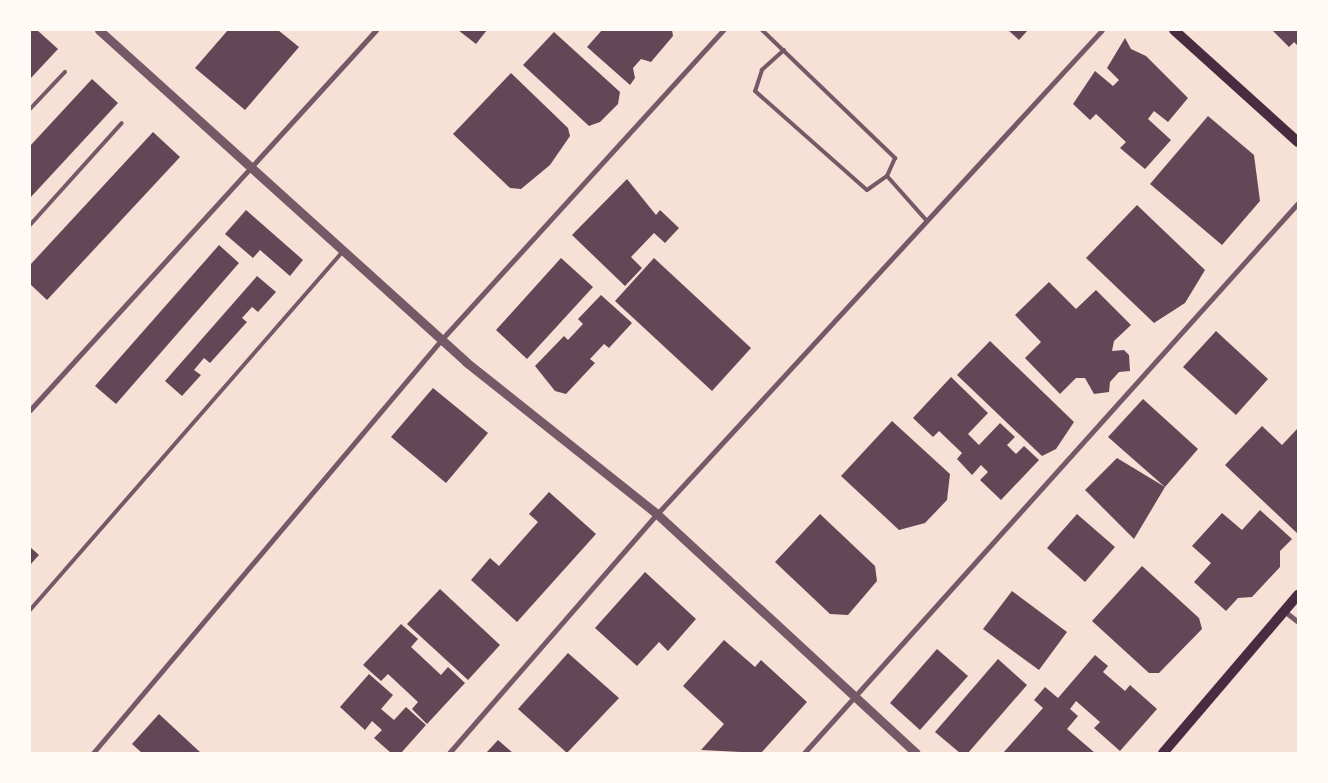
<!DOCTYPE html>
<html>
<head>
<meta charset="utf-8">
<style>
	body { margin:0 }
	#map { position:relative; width:1328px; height:783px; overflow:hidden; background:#f7e1d7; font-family:Rubik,sans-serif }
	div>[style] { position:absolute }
	.building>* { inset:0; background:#644757 }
	.service>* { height:4px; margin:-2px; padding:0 2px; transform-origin:2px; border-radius:2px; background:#755966 }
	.minor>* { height:5px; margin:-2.5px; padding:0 2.5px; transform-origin:2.5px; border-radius:2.5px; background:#755966 }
	.tertiary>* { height:9px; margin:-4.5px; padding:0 4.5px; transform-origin:4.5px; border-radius:4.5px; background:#755966 }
	.secondary>* { height:10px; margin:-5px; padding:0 5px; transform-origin:5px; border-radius:5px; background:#4a2c40 }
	span { translate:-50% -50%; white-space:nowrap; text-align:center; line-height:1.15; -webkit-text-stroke:4px #fffaf5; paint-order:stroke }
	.frame { position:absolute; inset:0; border:31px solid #fffaf5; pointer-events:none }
</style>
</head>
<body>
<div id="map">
	<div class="building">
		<i style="clip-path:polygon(30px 30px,37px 30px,58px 49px,30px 79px)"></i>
		<i style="clip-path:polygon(228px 30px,278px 30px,299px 47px,245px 110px,195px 68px)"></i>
		<i style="clip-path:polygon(458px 30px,487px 30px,476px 44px)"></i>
		<i style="clip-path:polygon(602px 30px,672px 30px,673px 36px,651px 62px,641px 59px,633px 68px,635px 78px,630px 85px,587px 47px)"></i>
		<i style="clip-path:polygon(1008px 30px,1028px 30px,1019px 40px)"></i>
		<i style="clip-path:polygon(1272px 30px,1298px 30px,1298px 46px,1294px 42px,1289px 47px)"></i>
		<i style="clip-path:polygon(554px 32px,620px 92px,618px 104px,600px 122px,589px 126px,523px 65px)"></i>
		<i style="clip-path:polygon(1125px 38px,1131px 49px,1146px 56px,1188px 98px,1168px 122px,1154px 111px,1148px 119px,1171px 140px,1145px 169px,1120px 148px,1126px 142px,1096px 114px,1090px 120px,1073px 104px,1095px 71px,1113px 86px,1119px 80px,1107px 68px)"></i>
		<i style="clip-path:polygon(511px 73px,568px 128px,570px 136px,550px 165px,521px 189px,510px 188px,453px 134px)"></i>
		<i style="clip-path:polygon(92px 79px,118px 103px,30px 198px,30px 146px)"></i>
		<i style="clip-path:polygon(1208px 116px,1254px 155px,1260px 201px,1222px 245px,1150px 184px)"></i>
		<i style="clip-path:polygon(153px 132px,180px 157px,47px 300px,30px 284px,30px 265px)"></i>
		<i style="clip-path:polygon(627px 179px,656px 215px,660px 210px,679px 228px,665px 243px,654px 233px,631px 257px,642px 268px,625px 286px,572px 235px)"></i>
		<i style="clip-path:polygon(1137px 205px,1205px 270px,1185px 303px,1154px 323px,1086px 258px)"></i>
		<i style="clip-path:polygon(246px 210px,303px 260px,290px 276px,260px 250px,253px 258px,225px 234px)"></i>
		<i style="clip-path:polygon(219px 245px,239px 263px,116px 404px,95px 386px)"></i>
		<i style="clip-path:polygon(561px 258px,593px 287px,527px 359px,496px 330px)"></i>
		<i style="clip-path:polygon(654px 258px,751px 348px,712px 391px,615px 301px)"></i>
		<i style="clip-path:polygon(257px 276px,276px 292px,258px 312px,252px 307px,242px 318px,247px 322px,210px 363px,204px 358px,194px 370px,201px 375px,182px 396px,165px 381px)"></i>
		<i style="clip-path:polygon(1049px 282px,1076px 309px,1096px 290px,1131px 325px,1114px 341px,1112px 351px,1124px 350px,1129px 355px,1130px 371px,1119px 372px,1110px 382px,1109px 392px,1094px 394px,1085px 378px,1076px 378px,1060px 394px,1025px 358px,1041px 342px,1015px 315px)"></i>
		<i style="clip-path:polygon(601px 295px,632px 323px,609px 348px,604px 344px,590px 359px,595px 363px,566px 394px,555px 391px,535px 366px,564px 336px,568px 340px,583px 324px,578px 319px)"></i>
		<i style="clip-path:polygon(1216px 331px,1268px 379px,1236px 415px,1183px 367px)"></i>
		<i style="clip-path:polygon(990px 341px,1074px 422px,1056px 449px,1042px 456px,957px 375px)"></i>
		<i style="clip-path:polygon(951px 377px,988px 413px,968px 434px,979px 445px,1000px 423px,1015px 437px,1007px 445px,1016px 454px,1024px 446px,1039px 460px,1001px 500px,980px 480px,988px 472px,981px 465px,972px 475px,957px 459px,962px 453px,939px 431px,933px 437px,913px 418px)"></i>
		<i style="clip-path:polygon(433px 388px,488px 433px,446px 483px,391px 437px)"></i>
		<i style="clip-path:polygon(1143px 399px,1198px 449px,1165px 487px,1108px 437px)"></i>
		<i style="clip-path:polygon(892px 421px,950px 474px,947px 500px,925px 523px,899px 530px,841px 476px)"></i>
		<i style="clip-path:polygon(1262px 426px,1282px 445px,1298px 428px,1298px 534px,1225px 465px)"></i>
		<i style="clip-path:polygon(1117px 458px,1165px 487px,1134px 539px,1085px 490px)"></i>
		<i style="clip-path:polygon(549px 492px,596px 534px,517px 622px,471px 580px,490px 558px,499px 566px,538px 522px,529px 514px)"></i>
		<i style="clip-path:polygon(1260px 510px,1292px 539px,1280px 551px,1280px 567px,1252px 597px,1238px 598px,1226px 611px,1194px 582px,1211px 563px,1192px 546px,1222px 513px,1242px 530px)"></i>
		<i style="clip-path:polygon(820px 514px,875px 566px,877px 581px,848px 615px,830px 614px,775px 562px)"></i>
		<i style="clip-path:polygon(1077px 514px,1115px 547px,1085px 582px,1047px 548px)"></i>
		<i style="clip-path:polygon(30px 547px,39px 555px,30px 565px)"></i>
		<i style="clip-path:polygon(1142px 566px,1199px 618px,1202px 629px,1159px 673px,1149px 673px,1092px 621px)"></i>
		<i style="clip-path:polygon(645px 572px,696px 619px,668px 651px,659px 642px,637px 666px,595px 628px)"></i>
		<i style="clip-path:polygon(440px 589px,500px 645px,468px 680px,407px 624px)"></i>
		<i style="clip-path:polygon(1012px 591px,1067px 632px,1039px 670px,983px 629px)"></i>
		<i style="clip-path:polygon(401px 624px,418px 639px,411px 647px,441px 675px,448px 667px,465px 683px,427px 724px,412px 709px,418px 702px,388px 674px,381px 681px,363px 665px)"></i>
		<i style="clip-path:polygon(724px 640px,755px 667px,761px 660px,807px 702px,761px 753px,701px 750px,724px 724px,683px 686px)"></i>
		<i style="clip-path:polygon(937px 649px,968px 676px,920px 730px,890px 703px)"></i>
		<i style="clip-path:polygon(568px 653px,619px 698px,567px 753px,518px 709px)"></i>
		<i style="clip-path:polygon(1095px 655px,1108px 666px,1103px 672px,1125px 691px,1130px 685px,1157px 709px,1120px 751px,1094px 728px,1100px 722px,1076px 701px,1070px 709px,1078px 716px,1067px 729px,1095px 753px,1003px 753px,1043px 708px,1034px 700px,1045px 687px,1058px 698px)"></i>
		<i style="clip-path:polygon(998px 659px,1027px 685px,968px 753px,960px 753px,935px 732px)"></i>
		<i style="clip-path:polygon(369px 674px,393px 695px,381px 709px,394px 720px,406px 707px,426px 725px,401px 753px,391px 753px,374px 738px,382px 730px,372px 721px,365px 730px,340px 707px)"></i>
		<i style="clip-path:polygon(159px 714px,201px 753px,142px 753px,132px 744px)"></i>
		<i style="clip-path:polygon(498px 740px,513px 753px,486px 753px)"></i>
	</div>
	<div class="service">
		<i style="left:762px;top:30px;width:185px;rotate:43.9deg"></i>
		<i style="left:895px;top:158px;width:20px;rotate:114deg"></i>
		<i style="left:887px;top:176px;width:60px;rotate:48.4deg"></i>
		<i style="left:784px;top:50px;width:30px;rotate:138deg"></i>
		<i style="left:762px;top:70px;width:22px;rotate:108deg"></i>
		<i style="left:755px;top:91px;width:149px;rotate:41.5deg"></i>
		<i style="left:867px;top:190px;width:24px;rotate:-35deg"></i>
		<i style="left:30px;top:109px;width:51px;rotate:-46.6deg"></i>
		<i style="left:30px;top:225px;width:137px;rotate:-48deg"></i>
		<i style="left:30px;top:610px;width:475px;rotate:-48.9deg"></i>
	</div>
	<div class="minor">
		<i style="left:30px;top:410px;width:514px;rotate:-47.68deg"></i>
		<i style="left:1284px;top:611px;width:18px;rotate:38deg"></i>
		<i style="left:93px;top:753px;width:541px;rotate:-49.87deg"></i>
		<i style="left:442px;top:339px;width:418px;rotate:-47.7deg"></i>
		<i style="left:449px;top:753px;width:317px;rotate:-49deg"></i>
		<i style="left:657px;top:514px;width:657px;rotate:-47.4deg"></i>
		<i style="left:804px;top:753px;width:739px;rotate:-48.07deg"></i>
	</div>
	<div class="tertiary">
		<i style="left:99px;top:30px;width:495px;rotate:42.1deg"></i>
		<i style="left:466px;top:362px;width:244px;rotate:38.5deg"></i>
		<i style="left:657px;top:514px;width:352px;rotate:42.7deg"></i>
	</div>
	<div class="secondary">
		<i style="left:1174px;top:30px;width:167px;rotate:42.1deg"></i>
		<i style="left:1163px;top:753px;width:208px;rotate:-49.5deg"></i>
	</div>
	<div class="frame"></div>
</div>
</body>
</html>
